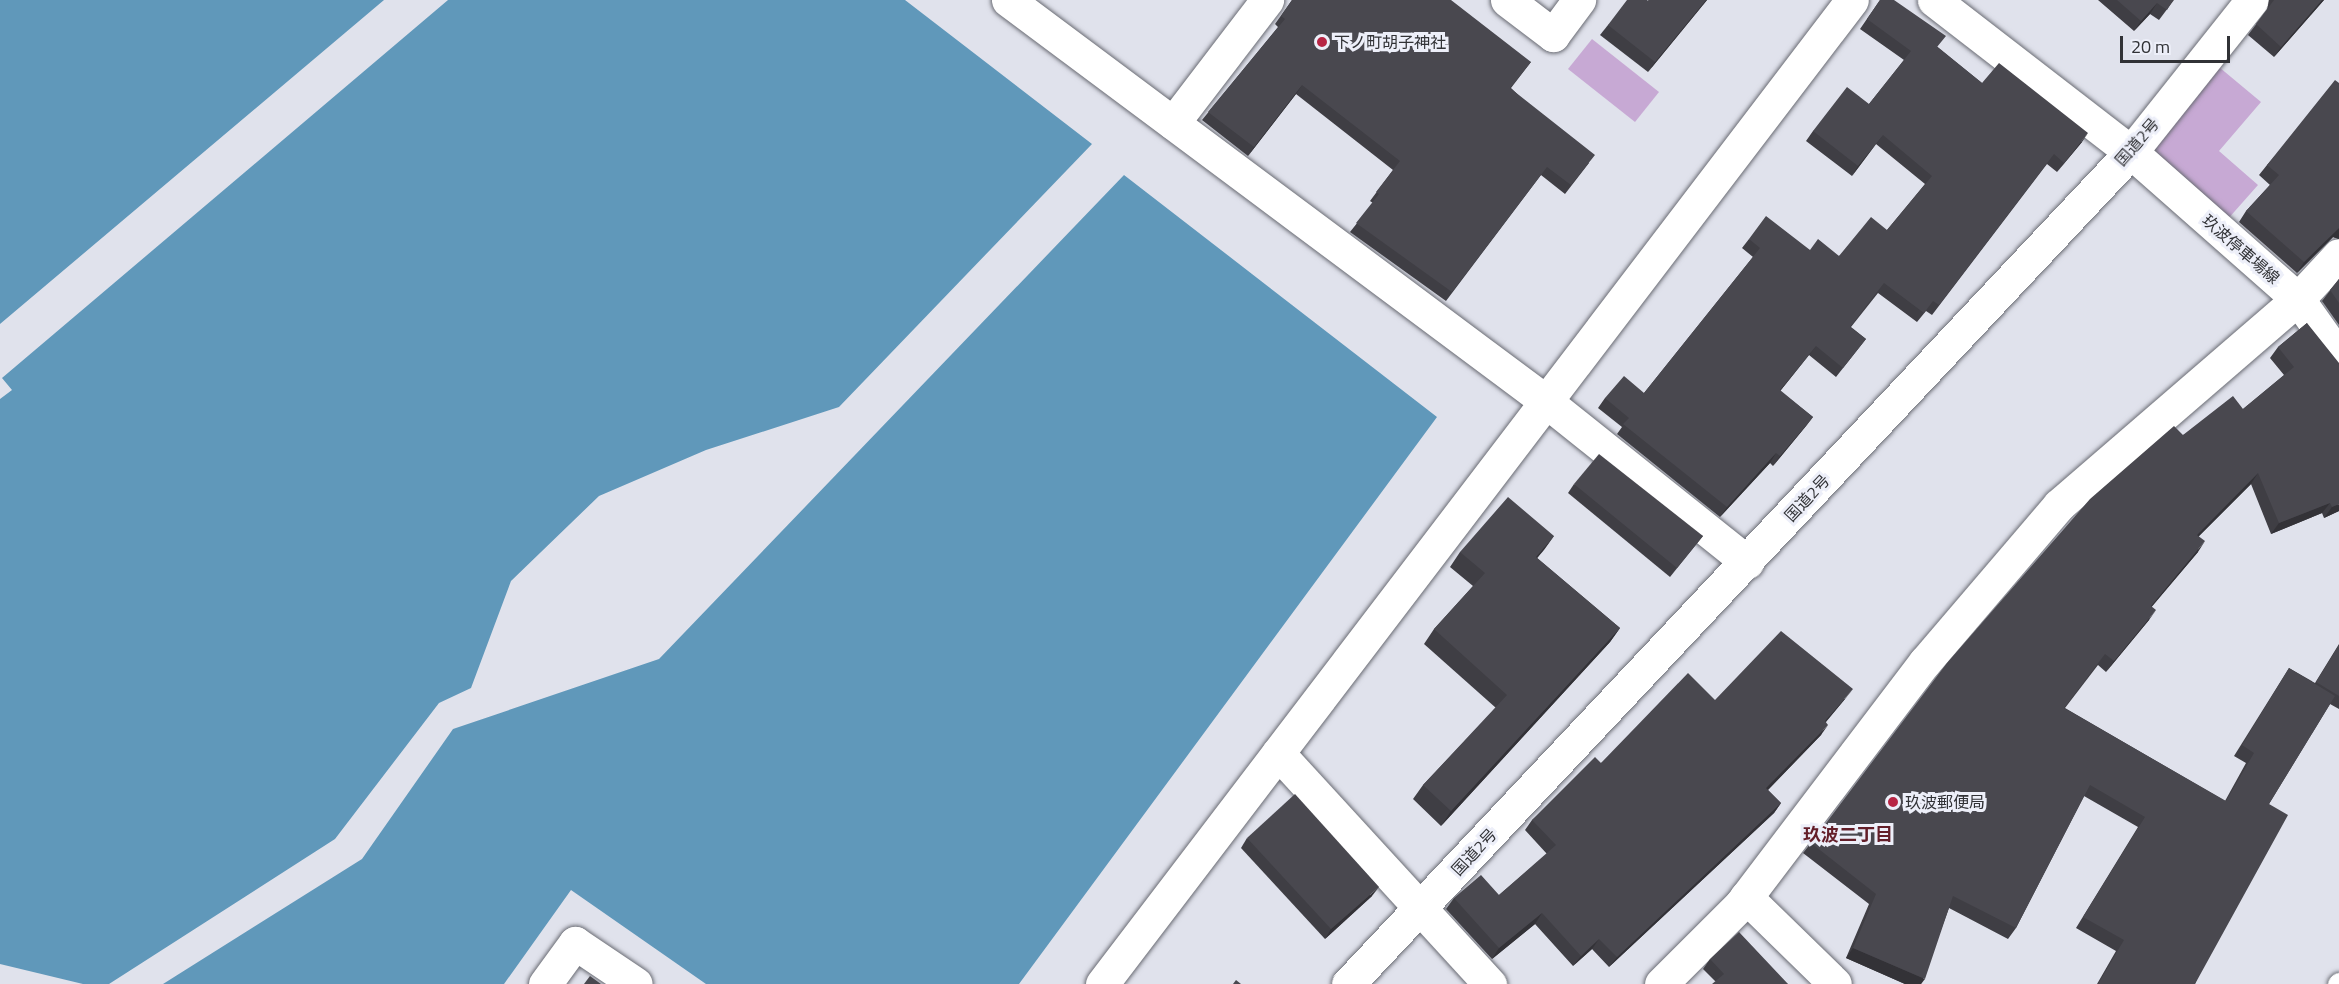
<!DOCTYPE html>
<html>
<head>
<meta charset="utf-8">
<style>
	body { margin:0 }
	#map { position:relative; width:2339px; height:984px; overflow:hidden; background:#e0e2ec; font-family:"Titillium Web","Noto Sans JP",sans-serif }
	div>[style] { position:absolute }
	.green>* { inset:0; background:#c7a9d4 }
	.water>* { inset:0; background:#6098ba }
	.pier>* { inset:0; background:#e0e2ec }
	.roads { filter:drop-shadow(0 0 2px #696b73) drop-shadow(0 0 2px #696b73) }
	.lane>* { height:18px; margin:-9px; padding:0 9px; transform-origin:9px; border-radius:9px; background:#fff }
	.street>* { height:33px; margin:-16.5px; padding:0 16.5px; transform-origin:16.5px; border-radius:16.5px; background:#fff }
	.secondary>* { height:33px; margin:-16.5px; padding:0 16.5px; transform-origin:16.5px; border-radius:16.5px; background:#fff }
	.highway>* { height:33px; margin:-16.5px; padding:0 16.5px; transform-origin:16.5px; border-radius:16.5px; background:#fff }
	.wall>* { inset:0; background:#3f3e44 }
	.shaded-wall>* { inset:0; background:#333237 }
	.building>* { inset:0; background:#49484f }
	.dots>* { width:16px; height:16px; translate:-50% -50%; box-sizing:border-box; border:3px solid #edeff9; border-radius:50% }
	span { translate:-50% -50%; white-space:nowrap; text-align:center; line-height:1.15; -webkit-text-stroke:6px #edeff9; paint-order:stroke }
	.poi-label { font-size:16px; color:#313236 }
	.left { translate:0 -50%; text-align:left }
	.street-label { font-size:16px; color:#313236 }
	.neighbourhood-label { font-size:18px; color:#631e29; font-weight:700 }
	.scale { position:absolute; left:2120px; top:36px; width:110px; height:27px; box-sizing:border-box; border:3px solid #313236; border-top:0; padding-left:8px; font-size:18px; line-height:21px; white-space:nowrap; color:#313236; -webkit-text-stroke:4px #edeff9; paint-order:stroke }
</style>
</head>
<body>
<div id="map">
	<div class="green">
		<i style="clip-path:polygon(1592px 39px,1659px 92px,1635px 122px,1568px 69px)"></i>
		<i style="clip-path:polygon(2219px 67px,2261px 102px,2219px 151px,2258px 185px,2227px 220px,2146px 151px)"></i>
	</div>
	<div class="water">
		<i style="clip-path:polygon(0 0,905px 0,1092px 144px,839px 407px,706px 450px,599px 496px,511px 581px,471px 688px,439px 703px,335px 839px,109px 984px,0 984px)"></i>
		<i style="clip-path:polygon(1124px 175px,1437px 417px,1019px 984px,706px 984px,571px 890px,504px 984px,163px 984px,362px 859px,453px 729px,659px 659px)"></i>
	</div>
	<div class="pier">
		<i style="clip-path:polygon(384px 0,448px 0,2px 378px,12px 390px,0 399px,0 324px)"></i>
		<i style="clip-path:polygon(0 964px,83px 984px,0 984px)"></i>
	</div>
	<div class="roads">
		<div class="lane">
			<i style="left:2337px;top:984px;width:3px;rotate:-45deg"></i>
		</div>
		<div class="street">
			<i style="left:1008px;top:0;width:674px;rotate:36.73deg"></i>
			<i style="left:1548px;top:403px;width:255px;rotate:38.6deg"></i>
			<i style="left:1507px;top:0;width:58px;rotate:37.3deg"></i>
			<i style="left:1553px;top:35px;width:44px;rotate:-53.4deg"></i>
			<i style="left:1934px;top:0;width:249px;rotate:37.7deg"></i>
			<i style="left:1173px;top:123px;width:155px;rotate:-52.6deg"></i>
			<i style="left:1278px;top:753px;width:314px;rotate:47.5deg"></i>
			<i style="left:1746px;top:897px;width:124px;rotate:44.3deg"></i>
			<i style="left:545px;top:984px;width:51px;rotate:-53.8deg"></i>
			<i style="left:575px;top:943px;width:73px;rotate:33.9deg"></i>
			<i style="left:1102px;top:984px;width:1237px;rotate:-52.69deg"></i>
			<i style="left:1661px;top:984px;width:113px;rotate:-45deg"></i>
			<i style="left:1741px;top:904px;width:304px;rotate:-52.8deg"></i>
			<i style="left:1925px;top:662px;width:206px;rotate:-49.5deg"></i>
			<i style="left:2059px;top:505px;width:316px;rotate:-40.8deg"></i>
			<i style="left:2298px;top:299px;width:60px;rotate:-47deg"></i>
		</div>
		<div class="secondary">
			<i style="left:2131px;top:152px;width:222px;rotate:41.4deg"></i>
			<i style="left:2298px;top:299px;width:71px;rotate:54.7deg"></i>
		</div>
		<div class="highway">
			<i style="left:1348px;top:984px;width:1143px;rotate:-46.74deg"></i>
			<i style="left:2131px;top:152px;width:194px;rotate:-51.5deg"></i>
		</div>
	</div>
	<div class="wall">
		<i style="clip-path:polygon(1292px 0,1531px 62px,1511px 88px,1589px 163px,1565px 194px,1541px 175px,1446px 301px,1350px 232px,1373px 203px,1370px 201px,1393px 170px,1296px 94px,1248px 156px,1202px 120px,1278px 27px,1275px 24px)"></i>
		<i style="clip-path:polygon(1649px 0,1707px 0,1648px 72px,1600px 35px,1608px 25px)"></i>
		<i style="clip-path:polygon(1880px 0,1982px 83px,2082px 142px,2057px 172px,2047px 164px,1932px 315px,1926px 311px,1917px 322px,1878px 293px,1851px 327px,1866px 339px,1836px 377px,1809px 355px,1780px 391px,1813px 417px,1806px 426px,1773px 466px,1770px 463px,1720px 517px,1617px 434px,1622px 427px,1598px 408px,1605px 398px,1644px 393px,1753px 257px,1742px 248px,1749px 239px,1810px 250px,1839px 256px,1887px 230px,1925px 184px,1876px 144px,1852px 176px,1806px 141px,1813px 131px,1869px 104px,1904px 60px,1860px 29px)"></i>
		<i style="clip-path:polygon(2098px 0,2174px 0,2159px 20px,2150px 14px,2134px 31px)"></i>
		<i style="clip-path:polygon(2269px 0,2324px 0,2274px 57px,2248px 35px,2267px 10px)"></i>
		<i style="clip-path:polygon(2339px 83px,2339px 239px,2333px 237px,2297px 273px,2239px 222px,2246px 211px,2270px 185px,2259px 175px,2267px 165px)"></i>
		<i style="clip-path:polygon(2339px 279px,2339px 325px,2322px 301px)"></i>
		<i style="clip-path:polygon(2307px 323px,2339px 511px,2324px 518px,2322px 513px,2271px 534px,2251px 484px,2199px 536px,2198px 552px,2152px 606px,2149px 620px,2106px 672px,2098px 665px,2065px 708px,2225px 801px,2246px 763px,2234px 756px,2289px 668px,2315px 683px,2339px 644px,2339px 709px,2330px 704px,2269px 804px,2195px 984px,2097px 984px,2116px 951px,2076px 928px,2138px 827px,2084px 796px,2016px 928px,2008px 939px,1949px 908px,1921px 984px,1905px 984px,1846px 958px,1869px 904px,1803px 853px,1811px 843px,2183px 435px,2243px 409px,2284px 375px,2270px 358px,2278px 347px)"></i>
		<i style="clip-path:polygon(1574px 484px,1703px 536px,1670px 577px,1568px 493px)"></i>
		<i style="clip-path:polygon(1554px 536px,1537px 558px,1620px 628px,1610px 642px,1441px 826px,1413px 799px,1423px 785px,1496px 708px,1424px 644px,1434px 629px,1473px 586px,1450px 567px,1460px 552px)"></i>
		<i style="clip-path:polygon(1845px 699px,1826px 722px,1821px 735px,1768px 790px,1781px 803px,1774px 813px,1609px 967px,1592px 949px,1573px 966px,1535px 924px,1492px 959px,1446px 909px,1454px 898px,1499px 895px,1547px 854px,1525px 830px,1532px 820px,1601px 763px,1715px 700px)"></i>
		<i style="clip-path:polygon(1247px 838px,1372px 896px,1325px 939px,1241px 848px)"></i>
		<i style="clip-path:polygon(1710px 959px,1788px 984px,1715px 981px,1703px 969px)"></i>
	</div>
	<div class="shaded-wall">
		<i style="clip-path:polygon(1706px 0,1707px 0,1648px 72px,1655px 62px)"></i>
		<i style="clip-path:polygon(2322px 0,2324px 0,2274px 57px,2281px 47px)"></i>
		<i style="clip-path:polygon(2157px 3px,2150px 14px,2134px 31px,2141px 21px)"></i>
		<i style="clip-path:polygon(1302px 85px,1296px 94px,1248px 156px,1254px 147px)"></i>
		<i style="clip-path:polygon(2088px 133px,2082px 142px,2057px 172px,2064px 163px)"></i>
		<i style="clip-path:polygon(1883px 135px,1876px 144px,1852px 176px,1858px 166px)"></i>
		<i style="clip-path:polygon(2339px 228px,2339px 239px,2333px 237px,2297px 273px,2304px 262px)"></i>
		<i style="clip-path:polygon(1816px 346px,1809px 355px,1773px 400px,1780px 390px)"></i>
		<i style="clip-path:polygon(1813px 417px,1806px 426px,1773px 466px,1780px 456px)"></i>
		<i style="clip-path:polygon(1776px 453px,1770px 463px,1720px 517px,1727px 507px)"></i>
		<i style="clip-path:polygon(2258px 473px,2251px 484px,2190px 545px,2197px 535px)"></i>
		<i style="clip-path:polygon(2330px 503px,2322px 513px,2271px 534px,2279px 523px)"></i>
		<i style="clip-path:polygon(2339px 504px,2339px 511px,2324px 518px,2332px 507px)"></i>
		<i style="clip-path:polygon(1554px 536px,1544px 550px,1526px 571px,1536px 557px)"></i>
		<i style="clip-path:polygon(2205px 541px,2198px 552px,2144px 616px,2151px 606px)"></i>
		<i style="clip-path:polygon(2156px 610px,2149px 620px,2106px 672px,2114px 661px)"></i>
		<i style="clip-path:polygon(1620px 628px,1610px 642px,1441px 826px,1451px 811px)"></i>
		<i style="clip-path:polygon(1853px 689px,1845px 699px,1817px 732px,1825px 721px)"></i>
		<i style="clip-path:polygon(1828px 725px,1821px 735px,1759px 799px,1766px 788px)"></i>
		<i style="clip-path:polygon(1781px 803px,1774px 813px,1609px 967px,1617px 957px)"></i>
		<i style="clip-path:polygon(1379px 887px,1372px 896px,1325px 939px,1331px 929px)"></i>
		<i style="clip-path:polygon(1542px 913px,1535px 924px,1492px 959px,1499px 948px)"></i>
		<i style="clip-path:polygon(1599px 939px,1592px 949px,1573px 966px,1581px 956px)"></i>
		<i style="clip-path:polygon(1853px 948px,1925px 979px,1921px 984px,1905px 984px,1846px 958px)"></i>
	</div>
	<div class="building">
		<i style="clip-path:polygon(1292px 0,1451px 0,1531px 62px,1510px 88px,1595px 155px,1571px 185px,1547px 167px,1452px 292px,1356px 223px,1379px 194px,1376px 192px,1400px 161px,1302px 85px,1254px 147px,1208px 112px,1285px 19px,1281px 16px)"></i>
		<i style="clip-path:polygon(1627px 0,1647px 0,1648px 1px,1649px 0,1706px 0,1655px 62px,1608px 25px)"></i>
		<i style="clip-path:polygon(1880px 0,1894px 0,1946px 36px,1937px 47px,1982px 83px,1999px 63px,2088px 133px,2064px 163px,2054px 154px,1939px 305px,1933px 301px,1924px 313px,1884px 283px,1850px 327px,1866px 339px,1843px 368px,1816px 346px,1780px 390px,1813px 417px,1780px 456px,1776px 453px,1727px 507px,1623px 424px,1629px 418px,1605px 398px,1624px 376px,1644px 393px,1760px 248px,1749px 239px,1766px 216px,1810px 250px,1818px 239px,1839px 256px,1871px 217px,1887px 230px,1932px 176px,1883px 135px,1858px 166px,1813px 131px,1847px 87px,1869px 104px,1911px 51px,1867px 19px)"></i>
		<i style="clip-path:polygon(2117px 0,2173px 0,2167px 10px,2157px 3px,2141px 21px)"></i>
		<i style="clip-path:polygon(2274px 0,2322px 0,2281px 47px,2256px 24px)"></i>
		<i style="clip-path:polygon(2335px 80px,2339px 83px,2339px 228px,2304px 262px,2246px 211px,2279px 175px,2267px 165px)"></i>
		<i style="clip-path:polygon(2339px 279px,2339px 303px,2330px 290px)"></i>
		<i style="clip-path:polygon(2307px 323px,2339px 363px,2339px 504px,2332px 507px,2330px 503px,2279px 523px,2258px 473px,2197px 535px,2205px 541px,2151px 606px,2156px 610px,2114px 661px,2105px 654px,2064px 708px,2226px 801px,2254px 753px,2242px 745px,2289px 668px,2335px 696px,2269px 804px,2288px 815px,2195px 984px,2098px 984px,2124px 940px,2083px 917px,2145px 817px,2090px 785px,2016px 928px,1953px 896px,1925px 979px,1853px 948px,1876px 894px,1811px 843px,1947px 663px,2090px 499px,2174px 426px,2183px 435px,2233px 396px,2243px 409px,2294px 367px,2278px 347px)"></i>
		<i style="clip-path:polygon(1599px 454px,1703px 536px,1677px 568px,1574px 484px)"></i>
		<i style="clip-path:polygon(1508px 497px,1554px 536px,1536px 557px,1620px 628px,1451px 811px,1423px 785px,1507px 695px,1434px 629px,1485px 573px,1460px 552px)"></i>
		<i style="clip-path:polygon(1781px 631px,1853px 689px,1825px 721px,1828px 725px,1766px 788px,1781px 803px,1617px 957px,1599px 939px,1581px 956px,1542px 913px,1499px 948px,1454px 898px,1481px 875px,1499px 895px,1556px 845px,1532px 820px,1595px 757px,1601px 763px,1688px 673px,1715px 700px)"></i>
		<i style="clip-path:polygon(2339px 645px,2339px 696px,2316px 682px)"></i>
		<i style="clip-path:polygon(1295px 794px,1379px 887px,1331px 929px,1247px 838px)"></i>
		<i style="clip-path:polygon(1739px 932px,1788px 984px,1712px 984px,1724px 974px,1710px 959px)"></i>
		<i style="clip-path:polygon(590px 976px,601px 984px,584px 984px)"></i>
		<i style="clip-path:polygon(1236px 980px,1241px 984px,1233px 984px)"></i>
	</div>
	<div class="dots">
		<i style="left:1322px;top:42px;background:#b72544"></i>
		<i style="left:1893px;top:802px;background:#b72544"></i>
	</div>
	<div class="poi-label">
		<span class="left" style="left:1334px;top:42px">下ノ町胡子神社</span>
		<span class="left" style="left:1905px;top:802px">玖波郵便局</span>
	</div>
	<div class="street-label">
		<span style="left:2137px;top:142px;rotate:-49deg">国道2号</span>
		<span style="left:2241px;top:249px;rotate:41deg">玖波停車場線</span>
		<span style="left:1807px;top:498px;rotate:-47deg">国道2号</span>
		<span style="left:1474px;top:852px;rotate:-47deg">国道2号</span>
	</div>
	<div class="neighbourhood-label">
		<span style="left:1848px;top:835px">玖波二丁目</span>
	</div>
	<div class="scale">20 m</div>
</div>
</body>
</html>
